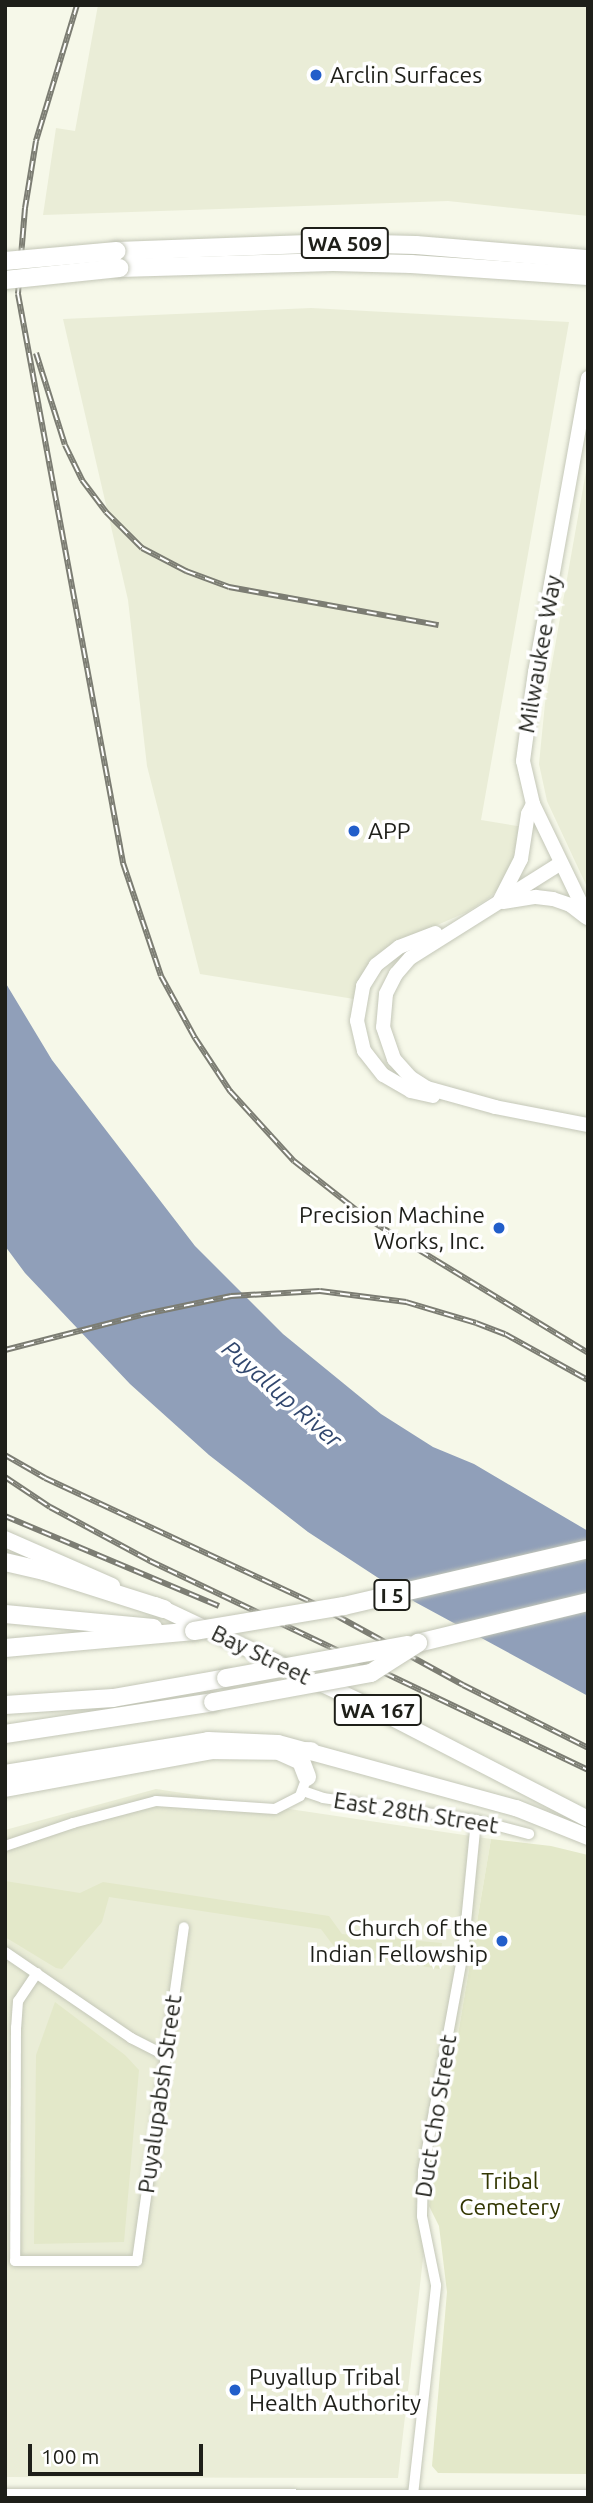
<!DOCTYPE html>
<html>
<head>
<meta charset="utf-8">
<style>
	body { margin:0 }
	#map { position:relative; width:593px; height:2503px; overflow:hidden; background:#f6f8e9; font-family:Ubuntu,sans-serif }
	div>[style] { position:absolute }
	.built>* { inset:0; background:#eaedd7 }
	.green>* { inset:0; background:#e3e8c9 }
	.water>* { inset:0; background:#909fb9 }
	.roads { filter:drop-shadow(0 0 2px #c4c7b8) drop-shadow(0 0 2px #c4c7b8) }
	.street>* { height:10px; margin:-5px; padding:0 5px; transform-origin:5px; border-radius:5px; background:#fff }
	.secondary>* { height:14px; margin:-7px; padding:0 7px; transform-origin:7px; border-radius:7px; background:#fff }
	.primary>* { height:16px; margin:-8px; padding:0 8px; transform-origin:8px; border-radius:8px; background:#fff }
	.highway>* { height:18px; margin:-9px; padding:0 9px; transform-origin:9px; border-radius:9px; background:#fff }
	.rail>* { height:6px; margin-top:-3px; transform-origin:0; background:repeating-linear-gradient(90deg,#fff 0 10px,#7c7d73 0 20px); box-sizing:border-box; border-block:2px solid #7c7d73 }
	.bridges { filter:drop-shadow(0 0 2px #c4c7b8) drop-shadow(0 0 2px #c4c7b8) }
	.highway-bridge>* { height:18px; margin:-9px; padding:0 9px; transform-origin:9px; border-radius:9px; background:#fff }
	.dots>* { width:19px; height:19px; translate:-50% -50%; box-sizing:border-box; border:4px solid #fff; border-radius:50% }
	span { translate:-50% -50%; white-space:nowrap; text-align:center; line-height:1.15; -webkit-text-stroke:7px #fff; paint-order:stroke }
	.shield-label span { padding:2px 5px; background:#fff; border:2px solid; border-radius:5px; -webkit-text-stroke-width:0 }
	.shield-label { font-size:21px; color:#1e1f19; font-weight:700 }
	.poi-label { font-size:23px; color:#1e1f19 }
	.left { translate:0 -50%; text-align:left }
	.right { translate:-100% -50%; text-align:right }
	.street-label { font-size:23px; color:#1e1f19 }
	.park-label { font-size:23px; color:#333702 }
	.water-label { font-size:24px; color:#31476e; font-style:italic }
	.frame { position:absolute; inset:0; border:7px solid #1e1f19; pointer-events:none }
	.scale { position:absolute; left:28px; top:2444px; width:175px; height:32px; box-sizing:border-box; border:4px solid #1e1f19; border-top:0; padding-left:9px; font-size:21px; line-height:24px; white-space:nowrap; color:#1e1f19; -webkit-text-stroke:5px #fff; paint-order:stroke }
</style>
</head>
<body>
<div id="map">
	<div class="built">
		<i style="clip-path:polygon(98px 5px,588px 5px,588px 216px,448px 201px,43px 215px,56px 128px,75px 131px)"></i>
		<i style="clip-path:polygon(311px 308px,569px 322px,481px 820px,523px 827px,519px 850px,498px 889px,489px 898px,467px 912px,394px 944px,354px 999px,200px 974px,147px 766px,128px 600px,63px 319px)"></i>
		<i style="clip-path:polygon(588px 460px,588px 889px,547px 801px,539px 764px,545px 703px)"></i>
		<i style="clip-path:polygon(156px 1789px,491px 1839px,429px 2206px,398px 2478px,5px 2477px,5px 1830px)"></i>
	</div>
	<div class="green">
		<i style="clip-path:polygon(491px 1839px,551px 1846px,588px 1855px,588px 2474px,438px 2473px,432px 2466px,447px 2292px,439px 2226px,429px 2206px)"></i>
		<i style="clip-path:polygon(5px 1881px,80px 1893px,103px 1882px,329px 1916px,342px 1934px,442px 1943px,439px 1969px,338px 1952px,321px 1929px,109px 1897px,102px 1922px,62px 1969px,56px 1968px,5px 1937px)"></i>
		<i style="clip-path:polygon(55px 2002px,125px 2055px,139px 2070px,124px 2242px,34px 2244px,36px 2055px)"></i>
	</div>
	<div class="water">
		<i style="clip-path:polygon(5px 982px,52px 1060px,195px 1246px,283px 1334px,381px 1414px,433px 1447px,474px 1464px,588px 1531px,588px 1696px,415px 1602px,308px 1532px,209px 1455px,130px 1384px,25px 1273px,5px 1246px)"></i>
	</div>
	<div class="roads">
		<div class="street">
			<i style="left:303px;top:1791px;width:21px;rotate:19deg"></i>
			<i style="left:323px;top:1798px;width:155px;rotate:8.2deg"></i>
			<i style="left:476px;top:1820px;width:55px;rotate:14.8deg"></i>
			<i style="left:5px;top:1846px;width:72px;rotate:-18.7deg"></i>
			<i style="left:73px;top:1823px;width:86px;rotate:-14.8deg"></i>
			<i style="left:156px;top:1801px;width:119px;rotate:3.8deg"></i>
			<i style="left:275px;top:1809px;width:28px;rotate:-27deg"></i>
			<i style="left:300px;top:1796px;width:20px;rotate:-70deg"></i>
			<i style="left:5px;top:1952px;width:153px;rotate:34.3deg"></i>
			<i style="left:131px;top:2038px;width:37px;rotate:27deg"></i>
			<i style="left:37px;top:1973px;width:34px;rotate:124deg"></i>
			<i style="left:18px;top:2001px;width:26px;rotate:94deg"></i>
			<i style="left:16px;top:2027px;width:234px;rotate:90.2deg"></i>
			<i style="left:15px;top:2261px;width:122px"></i>
			<i style="left:137px;top:2261px;width:337px;rotate:-82deg"></i>
			<i style="left:5px;top:2494px;width:583px;rotate:0.1deg"></i>
			<i style="left:413px;top:2495px;width:211px;rotate:-83.7deg"></i>
			<i style="left:436px;top:2285px;width:70px;rotate:-101.5deg"></i>
			<i style="left:422px;top:2216px;width:45px;rotate:-88.7deg"></i>
			<i style="left:423px;top:2171px;width:222px;rotate:-79.6deg"></i>
			<i style="left:463px;top:1953px;width:134px;rotate:-84.4deg"></i>
		</div>
		<div class="secondary">
			<i style="left:588px;top:378px;width:299px;rotate:100.2deg"></i>
			<i style="left:535px;top:672px;width:90px;rotate:97.7deg"></i>
			<i style="left:523px;top:761px;width:44px;rotate:76.9deg"></i>
			<i style="left:533px;top:804px;width:127px;rotate:64.2deg"></i>
			<i style="left:561px;top:863px;width:178px;rotate:147.8deg"></i>
			<i style="left:410px;top:958px;width:21px;rotate:131deg"></i>
			<i style="left:396px;top:974px;width:22px;rotate:117deg"></i>
			<i style="left:386px;top:994px;width:33px;rotate:95deg"></i>
			<i style="left:383px;top:1027px;width:34px;rotate:71deg"></i>
			<i style="left:394px;top:1059px;width:24px;rotate:48deg"></i>
			<i style="left:410px;top:1077px;width:20px;rotate:33deg"></i>
			<i style="left:427px;top:1088px;width:71px;rotate:15.6deg"></i>
			<i style="left:495px;top:1107px;width:95px;rotate:11deg"></i>
			<i style="left:500px;top:900px;width:46px;rotate:-62.9deg"></i>
			<i style="left:521px;top:859px;width:46px;rotate:-81.2deg"></i>
			<i style="left:528px;top:814px;width:11px;rotate:-63deg"></i>
			<i style="left:503px;top:902px;width:33px;rotate:-9deg"></i>
			<i style="left:536px;top:897px;width:17px;rotate:7deg"></i>
			<i style="left:553px;top:899px;width:18px;rotate:19deg"></i>
			<i style="left:570px;top:905px;width:20px;rotate:37deg"></i>
			<i style="left:433px;top:1096px;width:23px;rotate:-167deg"></i>
			<i style="left:411px;top:1091px;width:32px;rotate:-150deg"></i>
			<i style="left:383px;top:1075px;width:31px;rotate:-128deg"></i>
			<i style="left:364px;top:1051px;width:31px;rotate:-103deg"></i>
			<i style="left:357px;top:1021px;width:36px;rotate:-80deg"></i>
			<i style="left:363px;top:986px;width:25px;rotate:-58deg"></i>
			<i style="left:376px;top:965px;width:29px;rotate:-38deg"></i>
			<i style="left:399px;top:947px;width:39px;rotate:-21deg"></i>
		</div>
		<div class="primary">
			<i style="left:5px;top:1539px;width:117px;rotate:23.7deg"></i>
			<i style="left:155px;top:1605px;width:243px;rotate:25.3deg"></i>
			<i style="left:375px;top:1709px;width:240px;rotate:27.3deg"></i>
			<i style="left:5px;top:1773px;width:206px;rotate:-9.2deg"></i>
			<i style="left:208px;top:1740px;width:70px;rotate:2.5deg"></i>
			<i style="left:278px;top:1743px;width:247px;rotate:15.3deg"></i>
			<i style="left:516px;top:1808px;width:78px;rotate:21.9deg"></i>
		</div>
		<div class="highway">
			<i style="left:117px;top:251px;width:218px;rotate:-2.1deg"></i>
			<i style="left:335px;top:243px;width:81px;rotate:1.4deg"></i>
			<i style="left:416px;top:245px;width:173px;rotate:4.7deg"></i>
			<i style="left:119px;top:268px;width:214px;rotate:-1.6deg"></i>
			<i style="left:333px;top:262px;width:78px;rotate:1.5deg"></i>
			<i style="left:411px;top:264px;width:177px;rotate:3.9deg"></i>
			<i style="left:5px;top:1562px;width:40px;rotate:13deg"></i>
			<i style="left:44px;top:1571px;width:126px;rotate:17.6deg"></i>
			<i style="left:5px;top:1614px;width:149px;rotate:5.4deg"></i>
			<i style="left:418px;top:1643px;width:175px;rotate:-13.6deg"></i>
			<i style="left:5px;top:1648px;width:190px;rotate:-5.1deg"></i>
			<i style="left:5px;top:1705px;width:108px;rotate:-3.7deg"></i>
			<i style="left:113px;top:1698px;width:115px;rotate:-10deg"></i>
			<i style="left:5px;top:1734px;width:210px;rotate:-8.7deg"></i>
			<i style="left:281px;top:1752px;width:22px;rotate:24deg"></i>
			<i style="left:301px;top:1761px;width:17px;rotate:69deg"></i>
			<i style="left:5px;top:1788px;width:210px;rotate:-10.4deg"></i>
			<i style="left:212px;top:1750px;width:99px;rotate:0.6deg"></i>
		</div>
	</div>
	<div class="rail">
		<i style="left:77px;top:5px;width:142px;rotate:106.8deg"></i>
		<i style="left:36px;top:141px;width:68px;rotate:99.3deg"></i>
		<i style="left:25px;top:208px;width:86px;rotate:94.7deg"></i>
		<i style="left:18px;top:294px;width:579px;rotate:79.54deg"></i>
		<i style="left:123px;top:863px;width:119px;rotate:71.4deg"></i>
		<i style="left:161px;top:976px;width:71px;rotate:61.3deg"></i>
		<i style="left:195px;top:1038px;width:64px;rotate:56.6deg"></i>
		<i style="left:230px;top:1091px;width:95px;rotate:47.6deg"></i>
		<i style="left:294px;top:1161px;width:94px;rotate:38.1deg"></i>
		<i style="left:368px;top:1219px;width:258px;rotate:31.3deg"></i>
		<i style="left:36px;top:353px;width:96px;rotate:72.5deg"></i>
		<i style="left:65px;top:445px;width:39px;rotate:64deg"></i>
		<i style="left:82px;top:480px;width:40px;rotate:53deg"></i>
		<i style="left:106px;top:512px;width:51px;rotate:45deg"></i>
		<i style="left:142px;top:548px;width:50px;rotate:27.6deg"></i>
		<i style="left:186px;top:571px;width:46px;rotate:20.4deg"></i>
		<i style="left:229px;top:587px;width:213px;rotate:10.3deg"></i>
		<i style="left:5px;top:1350px;width:145px;rotate:-14.4deg"></i>
		<i style="left:145px;top:1314px;width:88px;rotate:-11.8deg"></i>
		<i style="left:231px;top:1296px;width:89px;rotate:-3.2deg"></i>
		<i style="left:320px;top:1291px;width:87px;rotate:7.3deg"></i>
		<i style="left:406px;top:1302px;width:73px;rotate:16.7deg"></i>
		<i style="left:476px;top:1323px;width:31px;rotate:21deg"></i>
		<i style="left:505px;top:1334px;width:95px;rotate:29deg"></i>
		<i style="left:5px;top:1455px;width:46px;rotate:29.9deg"></i>
		<i style="left:45px;top:1478px;width:302px;rotate:25deg"></i>
		<i style="left:319px;top:1606px;width:164px;rotate:28.7deg"></i>
		<i style="left:463px;top:1685px;width:140px;rotate:26.7deg"></i>
		<i style="left:5px;top:1477px;width:54px;rotate:33.7deg"></i>
		<i style="left:50px;top:1507px;width:114px;rotate:28.4deg"></i>
		<i style="left:150px;top:1561px;width:485px;rotate:25.5deg"></i>
		<i style="left:5px;top:1516px;width:232px;rotate:22.8deg"></i>
	</div>
	<div class="bridges">
		<div class="highway-bridge">
			<i style="left:5px;top:261px;width:112px;rotate:-5.1deg"></i>
			<i style="left:5px;top:280px;width:115px;rotate:-6deg"></i>
			<i style="left:194px;top:1631px;width:152px;rotate:-9.5deg"></i>
			<i style="left:344px;top:1606px;width:251px;rotate:-13.1deg"></i>
			<i style="left:226px;top:1678px;width:185px;rotate:-10.3deg"></i>
			<i style="left:213px;top:1702px;width:161px;rotate:-10.4deg"></i>
			<i style="left:371px;top:1673px;width:56px;rotate:-32.6deg"></i>
		</div>
	</div>
	<div class="dots">
		<i style="left:316px;top:75px;background:#225eca"></i>
		<i style="left:354px;top:831px;background:#225eca"></i>
		<i style="left:499px;top:1228px;background:#225eca"></i>
		<i style="left:502px;top:1941px;background:#225eca"></i>
		<i style="left:235px;top:2390px;background:#225eca"></i>
	</div>
	<div class="shield-label">
		<span style="left:345px;top:243px">WA 509</span>
		<span style="left:392px;top:1595px">I 5</span>
		<span style="left:378px;top:1710px">WA 167</span>
	</div>
	<div class="poi-label">
		<span class="left" style="left:330px;top:75px">Arclin Surfaces</span>
		<span class="left" style="left:368px;top:831px">APP</span>
		<span class="right" style="left:485px;top:1228px">Precision Machine<br>Works, Inc.</span>
		<span class="right" style="left:488px;top:1941px">Church of the<br>Indian Fellowship</span>
		<span class="left" style="left:249px;top:2390px">Puyallup Tribal<br>Health Authority</span>
	</div>
	<div class="street-label">
		<span style="left:540px;top:654px;rotate:-80deg">Milwaukee Way</span>
		<span style="left:261px;top:1655px;rotate:26deg">Bay Street</span>
		<span style="left:416px;top:1813px;rotate:9deg">East 28th Street</span>
		<span style="left:160px;top:2094px;rotate:-82deg">Puyalupabsh Street</span>
		<span style="left:436px;top:2116px;rotate:-81deg">Duct Cho Street</span>
	</div>
	<div class="park-label">
		<span style="left:510px;top:2194px">Tribal<br>Cemetery</span>
	</div>
	<div class="water-label">
		<span style="left:282px;top:1394px;rotate:41deg">Puyallup River</span>
	</div>
	<div class="frame"></div>
	<div class="scale">100 m</div>
</div>
</body>
</html>
